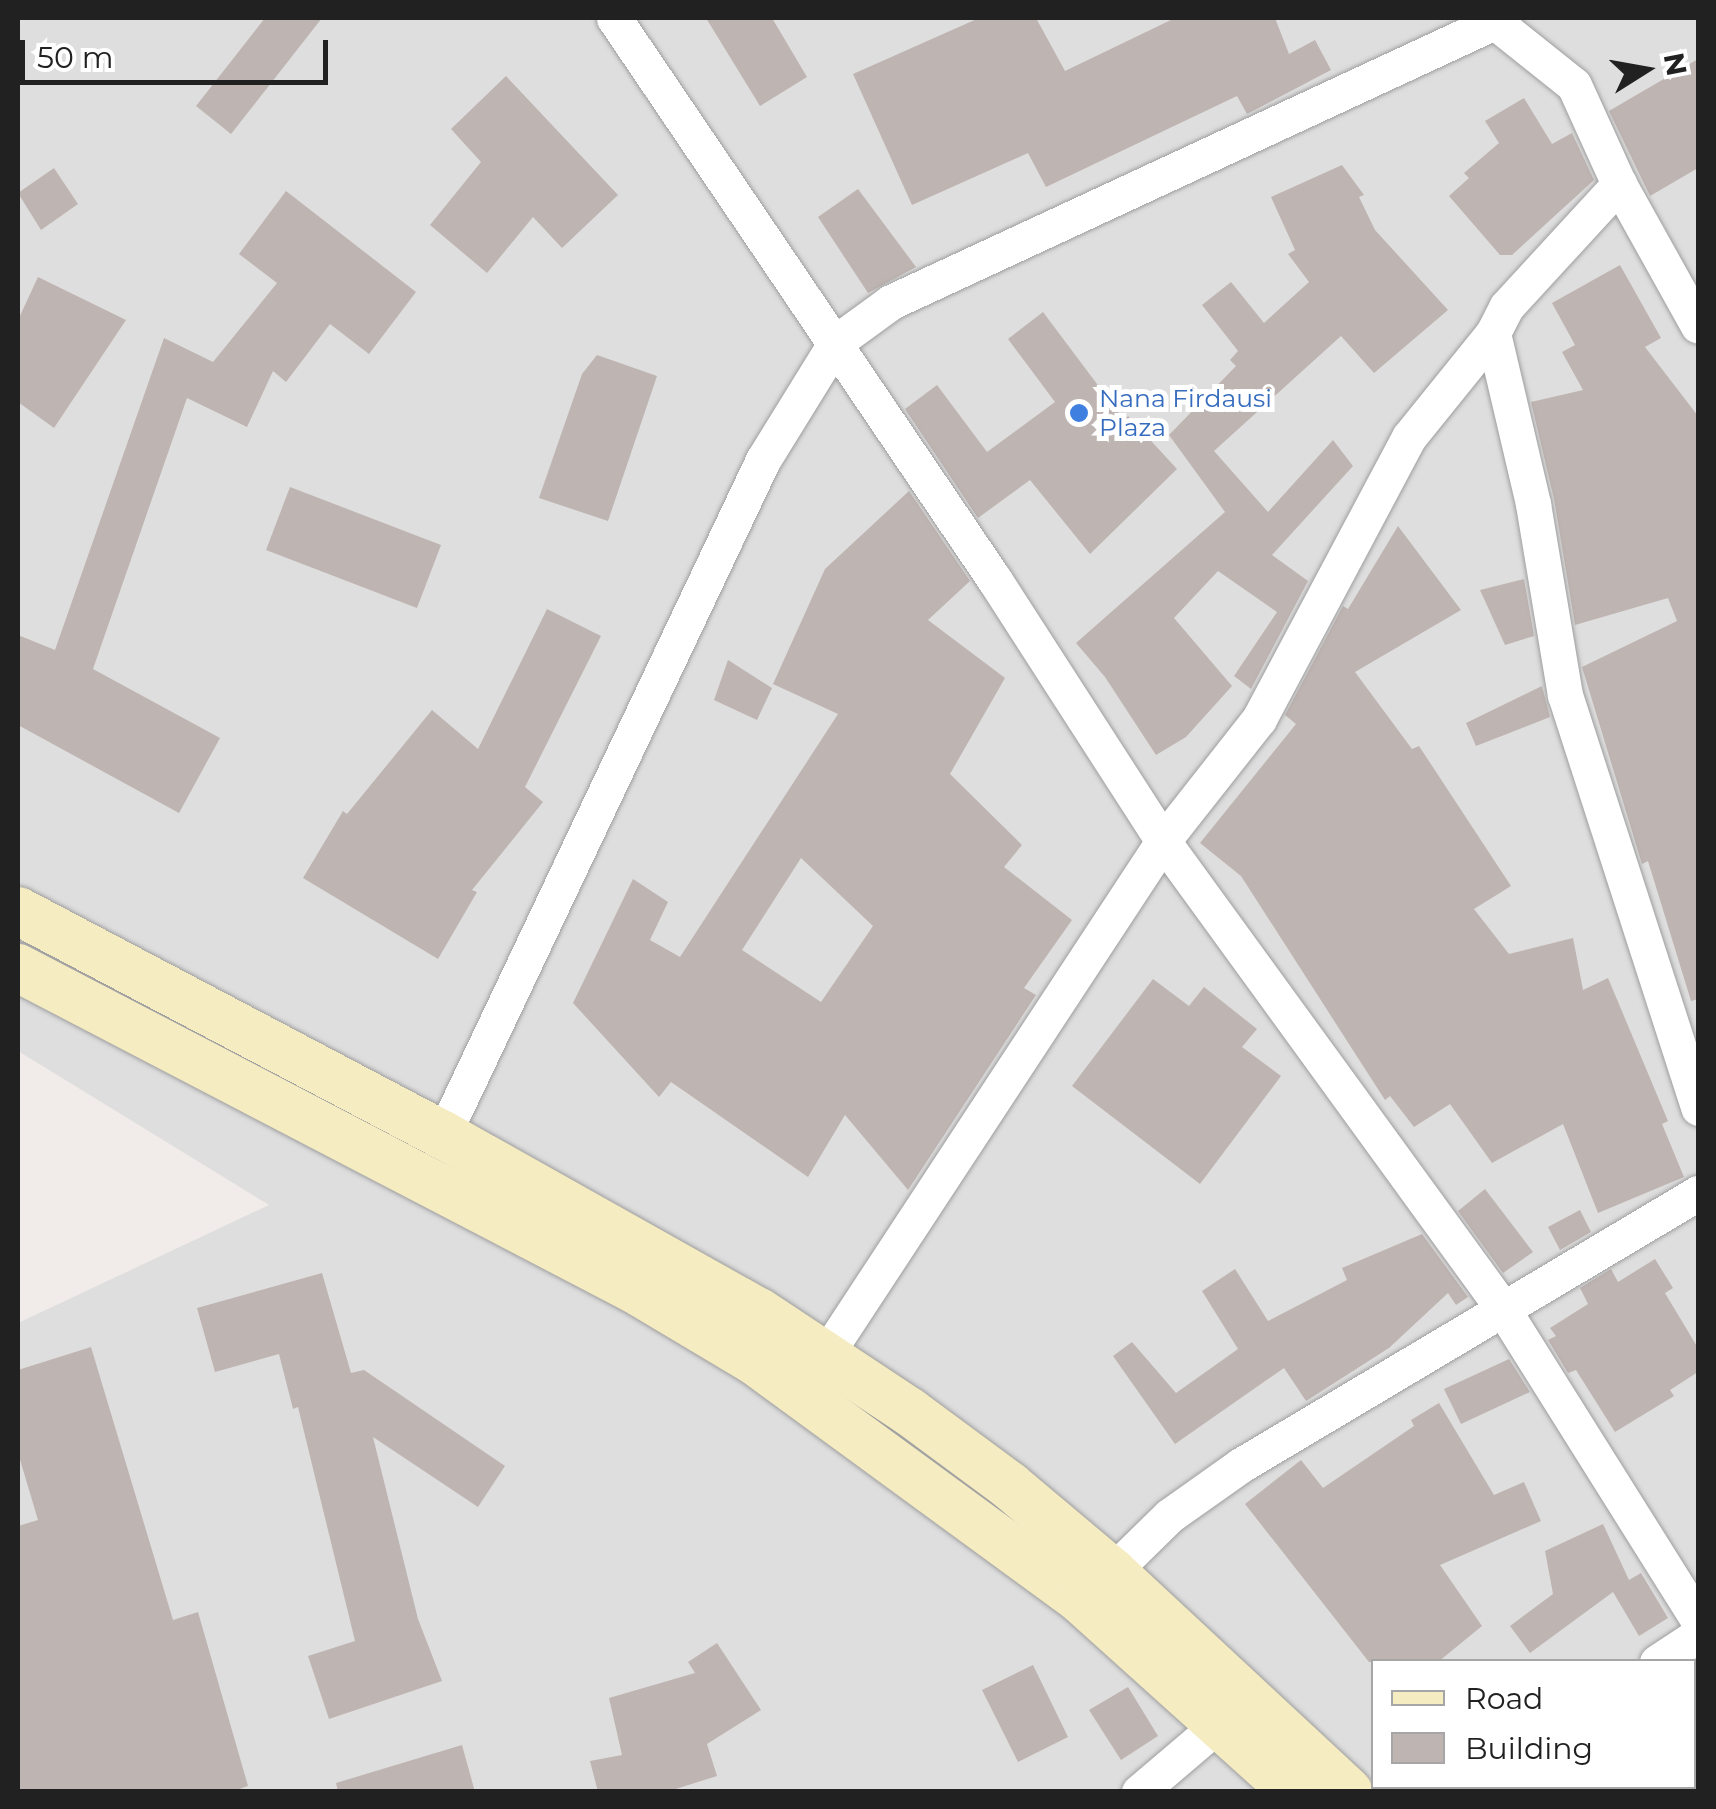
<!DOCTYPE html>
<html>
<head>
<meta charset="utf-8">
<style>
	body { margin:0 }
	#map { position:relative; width:1716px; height:1809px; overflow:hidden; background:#f1ece9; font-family:Montserrat,sans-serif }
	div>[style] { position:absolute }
	.residential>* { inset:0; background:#dfdede }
	.building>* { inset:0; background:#beb4b1 }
	.roads { filter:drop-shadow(0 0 2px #9e9e9e) drop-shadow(0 0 2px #9e9e9e) }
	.street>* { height:35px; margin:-17.5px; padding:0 17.5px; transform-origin:17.5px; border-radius:17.5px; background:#fff }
	.secondary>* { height:48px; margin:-24px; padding:0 24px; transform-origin:24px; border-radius:24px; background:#f5ecc2 }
	.dots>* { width:28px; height:28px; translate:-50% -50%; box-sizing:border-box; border:5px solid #fff; border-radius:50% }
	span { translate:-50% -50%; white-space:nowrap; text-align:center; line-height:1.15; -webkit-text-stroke:10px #fff; paint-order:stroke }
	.shop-label { font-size:25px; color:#366cbe }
	.left { translate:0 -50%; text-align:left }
	.frame { position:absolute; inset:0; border:20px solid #212121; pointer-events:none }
	.legend { position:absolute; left:1371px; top:1659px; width:325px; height:130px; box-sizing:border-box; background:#fff; border:2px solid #a6a6a6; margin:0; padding:12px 18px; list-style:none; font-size:30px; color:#212121 }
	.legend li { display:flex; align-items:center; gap:20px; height:50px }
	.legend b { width:50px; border:2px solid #a6a6a6 }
	.north { position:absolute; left:1596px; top:20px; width:100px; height:100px; -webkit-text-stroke:8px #fff; paint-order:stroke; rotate:79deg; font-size:28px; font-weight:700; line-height:40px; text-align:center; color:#212121 }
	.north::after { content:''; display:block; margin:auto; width:35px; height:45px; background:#212121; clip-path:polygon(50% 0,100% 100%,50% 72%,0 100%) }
	.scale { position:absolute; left:20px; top:40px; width:308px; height:45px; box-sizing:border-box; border:5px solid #212121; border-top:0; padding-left:12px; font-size:30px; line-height:35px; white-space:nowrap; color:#212121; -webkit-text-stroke:8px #fff; paint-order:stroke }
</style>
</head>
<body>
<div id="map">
	<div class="residential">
		<i style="clip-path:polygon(evenodd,18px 18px,1698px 18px,1698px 1791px,18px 1791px,18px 1323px,269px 1205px,18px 1051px,18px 18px,1374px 1662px,1694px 1662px,1694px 1786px,1374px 1786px,1374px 1662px)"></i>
	</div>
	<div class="building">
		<i style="clip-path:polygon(265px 18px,322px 18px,231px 134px,196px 106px)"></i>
		<i style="clip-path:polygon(706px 18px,772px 18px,807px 77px,760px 106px)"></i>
		<i style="clip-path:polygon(979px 18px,1036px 18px,1065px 71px,1175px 18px,1275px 18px,1289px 54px,1315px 40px,1331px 70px,1247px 114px,1237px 96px,1046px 187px,1028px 153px,912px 205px,853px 74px)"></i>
		<i style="clip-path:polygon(1698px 59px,1698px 168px,1650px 196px,1609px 111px)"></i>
		<i style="clip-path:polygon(506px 76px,618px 195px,562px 248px,533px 217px,487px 273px,430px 225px,481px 162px,451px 129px)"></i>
		<i style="clip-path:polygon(1524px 98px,1552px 144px,1572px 133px,1594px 180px,1512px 255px,1500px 255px,1449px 196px,1469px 178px,1464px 173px,1499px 143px,1485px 121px)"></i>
		<i style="clip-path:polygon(1342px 165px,1364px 195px,1359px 197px,1375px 230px,1448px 310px,1374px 373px,1341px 336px,1214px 451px,1268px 512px,1333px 440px,1353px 466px,1272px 555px,1308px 581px,1251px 689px,1234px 676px,1277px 612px,1218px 571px,1174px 618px,1232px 686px,1186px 737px,1156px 755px,1105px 677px,1076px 643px,1225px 512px,1169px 435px,1236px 366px,1230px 360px,1238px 351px,1202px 305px,1231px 282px,1264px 323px,1309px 282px,1288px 254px,1295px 250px,1271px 197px)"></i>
		<i style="clip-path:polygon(54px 168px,78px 204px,41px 230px,18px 193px)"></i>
		<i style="clip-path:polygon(858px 189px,916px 267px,868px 293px,818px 217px)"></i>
		<i style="clip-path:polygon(286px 191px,416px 292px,369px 354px,330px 324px,286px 382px,273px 371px,247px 427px,187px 398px,93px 669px,220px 738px,179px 813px,18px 725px,18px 635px,55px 650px,164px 338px,213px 362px,277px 283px,239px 254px)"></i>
		<i style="clip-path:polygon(1620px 265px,1661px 338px,1645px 347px,1698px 416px,1698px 999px,1691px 1001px,1648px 861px,1642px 864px,1582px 667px,1677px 621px,1668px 598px,1575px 625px,1554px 499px,1531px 402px,1583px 390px,1562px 352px,1575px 345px,1552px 303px)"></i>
		<i style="clip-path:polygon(38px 277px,126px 320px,54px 428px,18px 402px,18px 320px)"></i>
		<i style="clip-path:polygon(1043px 312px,1124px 420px,1128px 416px,1177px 469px,1090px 554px,1030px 480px,978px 518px,905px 409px,937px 385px,987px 452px,1055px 402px,1008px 339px)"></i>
		<i style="clip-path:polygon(597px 355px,657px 376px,608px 521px,539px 498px,582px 374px)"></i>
		<i style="clip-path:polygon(290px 487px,441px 545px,417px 608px,266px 550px)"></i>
		<i style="clip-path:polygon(evenodd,909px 491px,970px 581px,928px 620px,1005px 678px,950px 774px,1022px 845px,1004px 867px,1072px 920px,1024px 988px,1036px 995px,908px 1190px,845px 1115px,808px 1177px,671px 1082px,659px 1097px,573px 1003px,633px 879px,668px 902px,650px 940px,680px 957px,838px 714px,773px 684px,825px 569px,909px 491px,801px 858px,873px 926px,821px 1002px,742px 950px,801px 858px)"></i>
		<i style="clip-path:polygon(1398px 526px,1461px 610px,1355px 672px,1412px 749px,1419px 746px,1511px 886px,1474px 909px,1509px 954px,1573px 938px,1583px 990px,1608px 978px,1668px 1121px,1662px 1124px,1684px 1177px,1598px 1213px,1563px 1124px,1492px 1163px,1450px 1104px,1414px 1127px,1390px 1096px,1385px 1100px,1241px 876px,1200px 843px,1296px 724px,1285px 715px,1343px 606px,1348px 609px)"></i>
		<i style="clip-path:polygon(1524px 579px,1534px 636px,1505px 645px,1480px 590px)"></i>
		<i style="clip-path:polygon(547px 609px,601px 636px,525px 787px,543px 802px,472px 890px,477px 892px,438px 959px,303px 878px,343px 811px,347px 814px,432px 710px,478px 749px)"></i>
		<i style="clip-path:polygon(728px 660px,772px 688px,757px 720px,714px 700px)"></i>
		<i style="clip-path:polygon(1542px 686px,1550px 717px,1476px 746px,1466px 723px)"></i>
		<i style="clip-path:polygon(1153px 979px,1189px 1006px,1204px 987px,1257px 1029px,1242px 1047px,1281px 1076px,1200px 1184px,1072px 1086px)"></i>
		<i style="clip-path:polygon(1485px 1189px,1533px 1252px,1503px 1273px,1458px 1211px)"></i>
		<i style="clip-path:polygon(1580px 1210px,1591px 1232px,1560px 1250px,1548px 1227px)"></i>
		<i style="clip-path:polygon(1422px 1234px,1468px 1297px,1456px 1305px,1448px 1293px,1389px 1348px,1306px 1401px,1284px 1368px,1175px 1444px,1113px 1356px,1132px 1342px,1176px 1393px,1238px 1349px,1202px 1291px,1235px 1269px,1268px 1321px,1347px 1280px,1342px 1268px)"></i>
		<i style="clip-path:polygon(1655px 1259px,1673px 1288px,1665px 1293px,1698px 1348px,1698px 1372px,1670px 1390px,1674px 1396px,1615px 1432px,1576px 1370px,1568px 1373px,1548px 1340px,1556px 1336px,1550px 1328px,1588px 1304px,1580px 1288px,1611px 1269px,1618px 1282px)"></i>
		<i style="clip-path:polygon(322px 1273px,351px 1373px,364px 1370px,505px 1466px,478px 1507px,373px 1437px,418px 1619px,442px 1681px,329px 1719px,308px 1656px,355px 1641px,298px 1407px,293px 1409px,279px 1354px,215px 1372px,197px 1308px)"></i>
		<i style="clip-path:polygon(91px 1347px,173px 1620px,198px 1612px,248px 1786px,231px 1792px,18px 1792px,18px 1526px,38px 1520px,18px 1453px,18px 1370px)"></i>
		<i style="clip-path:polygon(1509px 1359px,1530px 1392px,1461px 1424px,1444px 1389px)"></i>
		<i style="clip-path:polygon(1439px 1403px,1494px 1495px,1524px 1482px,1541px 1521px,1440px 1565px,1482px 1626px,1438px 1662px,1369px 1662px,1245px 1504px,1301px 1460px,1323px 1488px,1414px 1426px,1411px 1420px)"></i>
		<i style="clip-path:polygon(1603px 1524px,1629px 1580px,1641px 1573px,1668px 1618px,1639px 1636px,1613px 1592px,1530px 1653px,1510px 1626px,1553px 1594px,1545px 1551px)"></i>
		<i style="clip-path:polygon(717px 1643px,761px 1710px,707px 1744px,717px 1776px,666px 1792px,598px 1792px,590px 1761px,622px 1755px,609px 1698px,695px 1673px,688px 1662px)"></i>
		<i style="clip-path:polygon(1033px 1665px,1068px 1737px,1018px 1762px,982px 1690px)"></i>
		<i style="clip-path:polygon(1128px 1687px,1158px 1736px,1121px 1760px,1089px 1710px)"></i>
		<i style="clip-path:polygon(462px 1745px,475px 1792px,338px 1792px,336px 1783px)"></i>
	</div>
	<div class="roads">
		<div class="street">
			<i style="left:614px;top:18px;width:678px;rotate:55.89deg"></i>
			<i style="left:994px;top:579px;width:312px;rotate:57.2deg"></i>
			<i style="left:1163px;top:841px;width:575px;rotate:53.99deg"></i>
			<i style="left:1501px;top:1306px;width:371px;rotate:57.9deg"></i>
			<i style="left:1490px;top:18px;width:107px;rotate:38.6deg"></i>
			<i style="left:1574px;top:85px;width:109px;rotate:65.6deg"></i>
			<i style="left:1619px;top:184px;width:162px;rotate:60.9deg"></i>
			<i style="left:1493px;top:333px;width:176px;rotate:76.8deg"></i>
			<i style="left:1533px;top:504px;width:194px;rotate:80.5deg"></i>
			<i style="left:1565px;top:695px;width:434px;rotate:72.1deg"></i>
			<i style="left:443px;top:1135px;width:747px;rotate:-64.64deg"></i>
			<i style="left:763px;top:460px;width:139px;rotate:-58.3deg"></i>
			<i style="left:836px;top:342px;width:68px;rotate:-36deg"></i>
			<i style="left:891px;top:302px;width:675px;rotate:-24.89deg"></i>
			<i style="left:825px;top:1356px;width:616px;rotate:-56.72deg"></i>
			<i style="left:1163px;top:841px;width:155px;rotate:-51.8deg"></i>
			<i style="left:1259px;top:719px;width:319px;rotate:-62deg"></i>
			<i style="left:1409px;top:437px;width:134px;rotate:-51.1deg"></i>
			<i style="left:1493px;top:333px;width:30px;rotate:-63deg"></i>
			<i style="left:1507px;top:306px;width:166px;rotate:-47.4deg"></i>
			<i style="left:1112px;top:1572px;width:80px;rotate:-44.5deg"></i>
			<i style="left:1169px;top:1516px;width:88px;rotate:-35.3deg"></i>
			<i style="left:1241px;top:1465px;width:532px;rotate:-30.76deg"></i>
			<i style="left:1657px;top:1662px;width:49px;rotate:-33.4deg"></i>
			<i style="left:1139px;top:1792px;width:106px;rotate:-40.4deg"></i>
			<i style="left:1454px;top:1792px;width:10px;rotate:-37deg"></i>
		</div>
		<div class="secondary">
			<i style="left:18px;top:911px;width:480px;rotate:27.8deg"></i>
			<i style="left:443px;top:1135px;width:362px;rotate:29.3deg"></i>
			<i style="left:759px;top:1312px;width:181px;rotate:33.5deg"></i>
			<i style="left:910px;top:1412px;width:124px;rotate:36.5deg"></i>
			<i style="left:1010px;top:1486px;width:133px;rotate:40.1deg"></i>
			<i style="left:1112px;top:1572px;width:323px;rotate:42.9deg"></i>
			<i style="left:18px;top:968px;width:695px;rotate:27.52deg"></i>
			<i style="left:634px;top:1289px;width:141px;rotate:30.8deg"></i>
			<i style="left:755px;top:1361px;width:403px;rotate:36.2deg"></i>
			<i style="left:1080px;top:1599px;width:288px;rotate:42deg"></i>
		</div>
	</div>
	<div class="dots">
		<i style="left:1079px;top:413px;background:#3f7fe0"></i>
	</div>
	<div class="shop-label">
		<span class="left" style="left:1099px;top:413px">Nana Firdausi<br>Plaza</span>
	</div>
	<div class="frame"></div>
	<ul class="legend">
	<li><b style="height:12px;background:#f5ecc2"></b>Road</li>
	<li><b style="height:28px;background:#beb4b1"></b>Building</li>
	</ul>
	<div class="north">N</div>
	<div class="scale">50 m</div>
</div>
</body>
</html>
